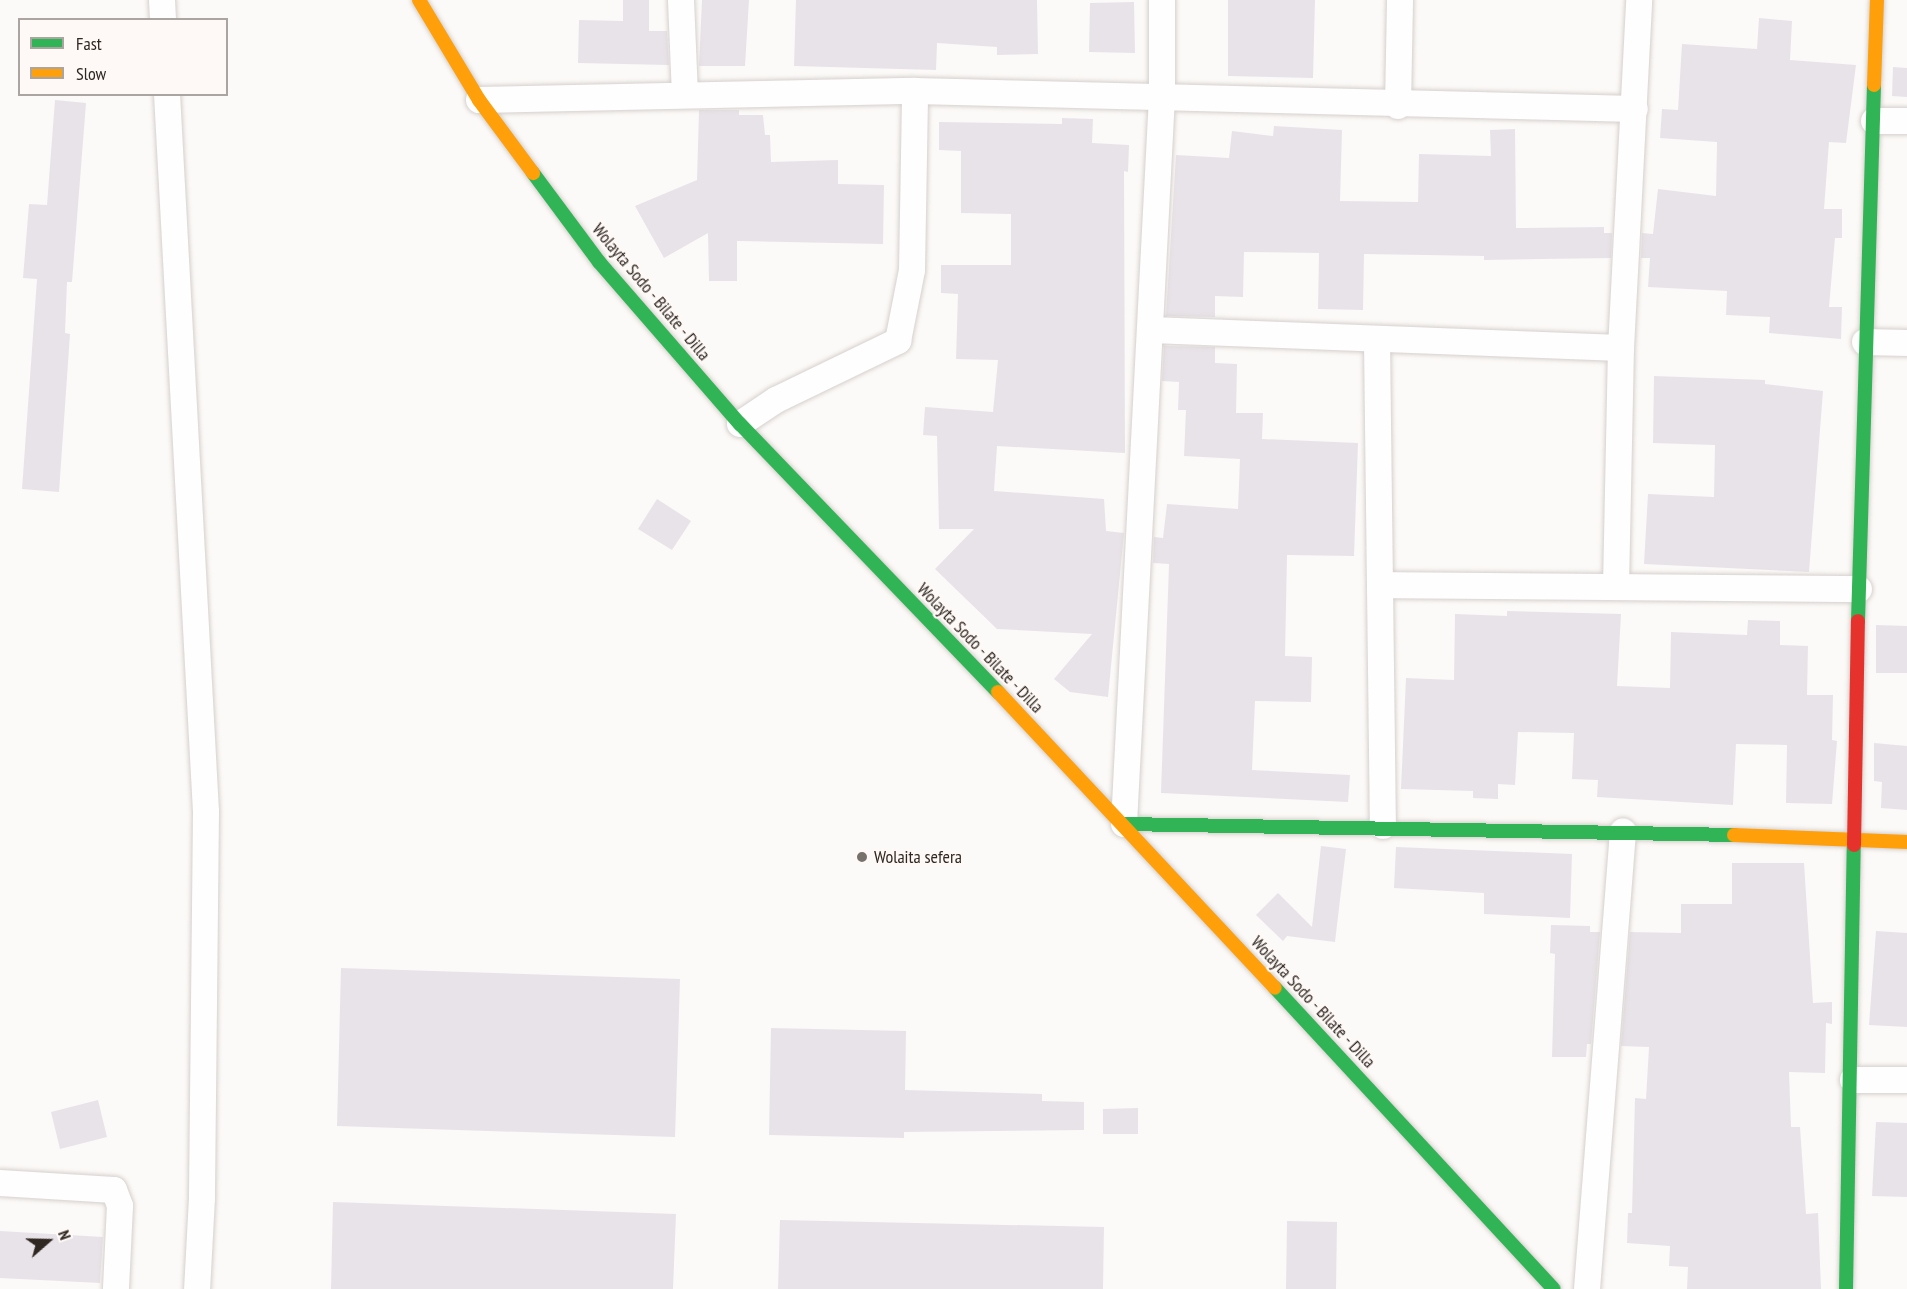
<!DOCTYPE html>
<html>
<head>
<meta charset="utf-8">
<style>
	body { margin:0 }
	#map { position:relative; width:1907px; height:1289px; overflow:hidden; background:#fcfaf8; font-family:"PT Sans Narrow",sans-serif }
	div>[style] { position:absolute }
	.building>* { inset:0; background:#e8e3e8 }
	.roads { filter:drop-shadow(0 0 2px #d5d0cd) drop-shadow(0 0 2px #d5d0cd) }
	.street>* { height:26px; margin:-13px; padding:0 13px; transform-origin:13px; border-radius:13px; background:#fffefe }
	.fast>* { height:14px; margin:-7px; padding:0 7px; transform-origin:7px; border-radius:7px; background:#30b455 }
	.slow>* { height:14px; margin:-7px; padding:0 7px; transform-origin:7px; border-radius:7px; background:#ff9f0a }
	.jam>* { height:14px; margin:-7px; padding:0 7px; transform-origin:7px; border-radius:7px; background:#e5322d }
	.dots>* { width:16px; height:16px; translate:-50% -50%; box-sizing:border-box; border:3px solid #fef9f6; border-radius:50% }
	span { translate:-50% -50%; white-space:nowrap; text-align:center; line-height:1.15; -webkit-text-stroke:4.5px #fef9f6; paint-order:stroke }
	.street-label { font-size:18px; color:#2f2721 }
	.poi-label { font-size:18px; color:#2f2721 }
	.left { translate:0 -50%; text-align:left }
	.legend { position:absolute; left:18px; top:18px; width:210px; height:78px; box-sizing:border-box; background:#fef9f6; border:2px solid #aba5a1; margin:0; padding:8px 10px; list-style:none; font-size:18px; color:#2f2721 }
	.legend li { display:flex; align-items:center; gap:12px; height:30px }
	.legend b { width:30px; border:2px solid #aba5a1 }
	.north { position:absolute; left:18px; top:1211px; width:60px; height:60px; -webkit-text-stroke:4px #fef9f6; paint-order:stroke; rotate:70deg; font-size:16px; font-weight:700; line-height:24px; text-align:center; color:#2f2721 }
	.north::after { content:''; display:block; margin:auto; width:21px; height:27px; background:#2f2721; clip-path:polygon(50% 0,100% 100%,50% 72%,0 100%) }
</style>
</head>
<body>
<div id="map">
	<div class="building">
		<i style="clip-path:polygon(623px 0,649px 0,649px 31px,667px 31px,669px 65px,578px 63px,579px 20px,623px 21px)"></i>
		<i style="clip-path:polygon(702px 0,749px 0,745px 66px,699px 66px)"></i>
		<i style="clip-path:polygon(796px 0,1037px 0,1038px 54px,997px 55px,997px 47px,937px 43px,936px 70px,794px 66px)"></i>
		<i style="clip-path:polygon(1228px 0,1315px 0,1313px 78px,1228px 76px)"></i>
		<i style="clip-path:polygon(1134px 2px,1135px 53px,1089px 52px,1090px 3px)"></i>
		<i style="clip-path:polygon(1759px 18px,1792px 21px,1790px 60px,1856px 65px,1846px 143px,1829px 142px,1824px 209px,1842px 209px,1842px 238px,1835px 238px,1829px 307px,1842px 307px,1841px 339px,1769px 333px,1770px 317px,1726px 315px,1727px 291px,1648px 287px,1650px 258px,1641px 258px,1642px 233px,1653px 234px,1658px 189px,1716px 196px,1717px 142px,1660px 138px,1662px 109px,1678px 110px,1682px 44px,1757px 49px)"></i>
		<i style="clip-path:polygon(1893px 67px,1907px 68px,1907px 97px,1892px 96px)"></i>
		<i style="clip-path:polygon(55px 100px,86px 103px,72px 282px,67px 282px,65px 333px,70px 334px,59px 492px,22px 489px,37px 279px,23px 278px,29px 204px,47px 205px)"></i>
		<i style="clip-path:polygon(699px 110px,739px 110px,739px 115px,763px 115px,765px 135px,770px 135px,771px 162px,838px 160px,838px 184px,884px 185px,883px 244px,737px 241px,737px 281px,709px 281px,708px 233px,664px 258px,635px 206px,697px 180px)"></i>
		<i style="clip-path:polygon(1062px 118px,1093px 119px,1092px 143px,1129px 145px,1128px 172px,1124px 171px,1125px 453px,997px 446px,994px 491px,1104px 499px,1106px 531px,1124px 533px,1108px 697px,1070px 692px,1054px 679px,1092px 634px,997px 629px,935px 569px,974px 529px,939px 529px,937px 436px,923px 435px,925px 407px,993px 412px,998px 360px,956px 359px,958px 294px,941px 293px,941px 265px,1011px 265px,1011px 214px,961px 213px,961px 151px,939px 150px,939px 122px,1062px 124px)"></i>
		<i style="clip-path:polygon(1274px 126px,1342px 130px,1340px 201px,1418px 202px,1419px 154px,1491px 156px,1490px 130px,1515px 129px,1516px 228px,1604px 227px,1604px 233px,1612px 233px,1611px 258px,1484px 260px,1484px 256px,1364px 254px,1363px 310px,1318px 309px,1319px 253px,1244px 252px,1243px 297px,1215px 296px,1215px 317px,1166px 316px,1176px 155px,1229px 158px,1232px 131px,1273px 136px)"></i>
		<i style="clip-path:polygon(1164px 346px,1215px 347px,1215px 363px,1237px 364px,1236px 413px,1263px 413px,1262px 439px,1358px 443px,1354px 556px,1287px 555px,1285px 656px,1312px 657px,1311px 702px,1255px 701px,1252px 770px,1350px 775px,1348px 802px,1161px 793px,1169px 564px,1153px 563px,1154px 537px,1163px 538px,1167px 504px,1238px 509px,1240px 459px,1184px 456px,1186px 410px,1178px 410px,1179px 382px,1162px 381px)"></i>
		<i style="clip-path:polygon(1654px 376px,1765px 380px,1765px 384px,1823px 391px,1809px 572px,1644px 564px,1648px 494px,1714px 497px,1715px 445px,1653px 443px)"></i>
		<i style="clip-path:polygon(657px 499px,691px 521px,672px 550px,638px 529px)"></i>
		<i style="clip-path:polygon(1507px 611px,1621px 614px,1617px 686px,1670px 688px,1671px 632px,1747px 635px,1748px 620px,1780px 621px,1780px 645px,1808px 646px,1807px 695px,1833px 695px,1832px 740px,1837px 741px,1832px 804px,1786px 803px,1787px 745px,1736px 744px,1733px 805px,1597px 797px,1598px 780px,1572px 779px,1574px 733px,1518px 732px,1515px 785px,1498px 784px,1498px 799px,1473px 798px,1473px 791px,1401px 789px,1406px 678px,1454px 680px,1455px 614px,1507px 616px)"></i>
		<i style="clip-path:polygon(1876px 625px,1907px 626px,1907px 673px,1876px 673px)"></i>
		<i style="clip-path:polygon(1874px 743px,1907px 746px,1907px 810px,1881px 808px,1882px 782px,1874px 781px)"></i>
		<i style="clip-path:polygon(1321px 846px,1346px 849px,1335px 942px,1287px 936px,1283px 941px,1256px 915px,1278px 893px,1312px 927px)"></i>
		<i style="clip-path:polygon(1396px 847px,1572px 854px,1570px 918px,1484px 914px,1484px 893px,1394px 888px)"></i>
		<i style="clip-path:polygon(1732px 863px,1804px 863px,1813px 1003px,1832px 1002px,1832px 1024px,1826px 1023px,1825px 1073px,1789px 1072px,1791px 1127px,1800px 1127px,1806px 1214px,1818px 1213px,1821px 1289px,1687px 1289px,1688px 1267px,1669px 1266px,1670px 1246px,1627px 1243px,1628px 1213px,1632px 1213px,1635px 1098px,1646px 1099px,1649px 1047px,1621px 1046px,1630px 932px,1681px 933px,1681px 904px,1732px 904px)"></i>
		<i style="clip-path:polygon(1551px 925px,1590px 926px,1590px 932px,1600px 932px,1591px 1044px,1587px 1044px,1586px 1057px,1552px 1057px,1555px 954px,1550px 953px)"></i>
		<i style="clip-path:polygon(1876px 931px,1907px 933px,1907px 1027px,1869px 1025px)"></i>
		<i style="clip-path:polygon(341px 968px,680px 979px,675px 1137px,337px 1126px)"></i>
		<i style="clip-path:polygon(771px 1028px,906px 1031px,905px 1090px,1042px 1094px,1042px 1101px,1084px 1102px,1084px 1130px,904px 1132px,904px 1138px,769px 1135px)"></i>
		<i style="clip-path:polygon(98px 1100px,107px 1137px,60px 1149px,51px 1112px)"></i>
		<i style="clip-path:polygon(1138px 1108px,1138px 1134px,1103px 1134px,1103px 1109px)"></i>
		<i style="clip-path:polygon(1876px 1122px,1907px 1123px,1907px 1197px,1872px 1196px)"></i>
		<i style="clip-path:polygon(333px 1202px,676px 1214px,673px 1289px,331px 1289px)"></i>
		<i style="clip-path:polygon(780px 1220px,1104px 1227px,1103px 1289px,778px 1289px)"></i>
		<i style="clip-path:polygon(1287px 1221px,1337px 1222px,1336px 1289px,1286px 1289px)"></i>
		<i style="clip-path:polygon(0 1231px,103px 1237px,100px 1283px,0 1278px)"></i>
	</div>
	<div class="roads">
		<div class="street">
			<i style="left:162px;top:0;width:20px;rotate:87deg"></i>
			<i style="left:681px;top:0;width:94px;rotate:87.6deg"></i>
			<i style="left:167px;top:94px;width:719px;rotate:86.89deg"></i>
			<i style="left:206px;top:812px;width:386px;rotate:90.6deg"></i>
			<i style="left:202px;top:1198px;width:91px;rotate:93.1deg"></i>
			<i style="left:479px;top:100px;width:436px;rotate:-1.2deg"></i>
			<i style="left:915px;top:91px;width:720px;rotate:1.43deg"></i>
			<i style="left:1398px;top:106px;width:106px;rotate:-88.9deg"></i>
			<i style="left:1874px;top:121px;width:33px"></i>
			<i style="left:1151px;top:330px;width:470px;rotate:2.2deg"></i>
			<i style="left:1377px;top:341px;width:485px;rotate:89.3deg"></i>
			<i style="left:1865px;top:342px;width:42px;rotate:1.4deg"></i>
			<i style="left:740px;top:424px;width:43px;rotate:-33.7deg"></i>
			<i style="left:776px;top:400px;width:136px;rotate:-25.8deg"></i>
			<i style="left:898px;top:341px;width:72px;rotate:-78.8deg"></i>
			<i style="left:912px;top:270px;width:179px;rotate:-89deg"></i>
			<i style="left:1382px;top:585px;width:477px;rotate:0.5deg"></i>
			<i style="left:1616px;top:586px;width:238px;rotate:-88.8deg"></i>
			<i style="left:1621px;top:348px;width:348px;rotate:-87deg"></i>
			<i style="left:1124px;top:824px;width:728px;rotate:-87.01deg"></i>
			<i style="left:1162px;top:97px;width:97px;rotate:-90deg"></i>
			<i style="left:1853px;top:1080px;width:54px"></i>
			<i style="left:0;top:1183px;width:114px;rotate:3.5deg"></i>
			<i style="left:114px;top:1190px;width:17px;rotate:69deg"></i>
			<i style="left:120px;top:1206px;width:83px;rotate:92.8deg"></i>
			<i style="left:1587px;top:1289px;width:459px;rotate:-85.5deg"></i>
		</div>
		<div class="fast">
			<i style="left:533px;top:173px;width:111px;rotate:53.4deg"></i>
			<i style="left:599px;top:262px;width:215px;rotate:49deg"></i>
			<i style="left:740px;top:424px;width:372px;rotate:46.1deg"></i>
			<i style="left:1858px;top:621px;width:536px;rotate:-88.29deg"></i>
			<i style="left:1124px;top:824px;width:610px;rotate:1.03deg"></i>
			<i style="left:1275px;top:988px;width:410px;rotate:47.2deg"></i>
			<i style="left:1846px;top:1289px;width:444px;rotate:-89deg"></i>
		</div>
		<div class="slow">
			<i style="left:419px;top:0;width:117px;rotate:59deg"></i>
			<i style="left:479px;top:100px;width:91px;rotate:53.5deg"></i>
			<i style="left:1874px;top:85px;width:85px;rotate:-88deg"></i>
			<i style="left:998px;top:692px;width:405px;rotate:46.9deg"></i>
			<i style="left:1734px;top:835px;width:173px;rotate:2.3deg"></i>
		</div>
		<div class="jam">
			<i style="left:1854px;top:845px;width:224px;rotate:-89deg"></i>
		</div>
	</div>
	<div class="dots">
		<i style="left:862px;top:857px;background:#77716c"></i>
	</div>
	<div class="street-label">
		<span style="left:651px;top:292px;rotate:50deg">Wolayta Sodo - Bilate - Dilla</span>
		<span style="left:980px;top:648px;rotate:46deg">Wolayta Sodo - Bilate - Dilla</span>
		<span style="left:1313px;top:1002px;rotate:47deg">Wolayta Sodo - Bilate - Dilla</span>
	</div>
	<div class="poi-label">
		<span class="left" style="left:874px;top:857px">Wolaita sefera</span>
	</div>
	<ul class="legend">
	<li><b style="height:8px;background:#30b455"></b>Fast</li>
	<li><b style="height:8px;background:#ff9f0a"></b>Slow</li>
	</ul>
	<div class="north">N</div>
</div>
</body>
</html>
